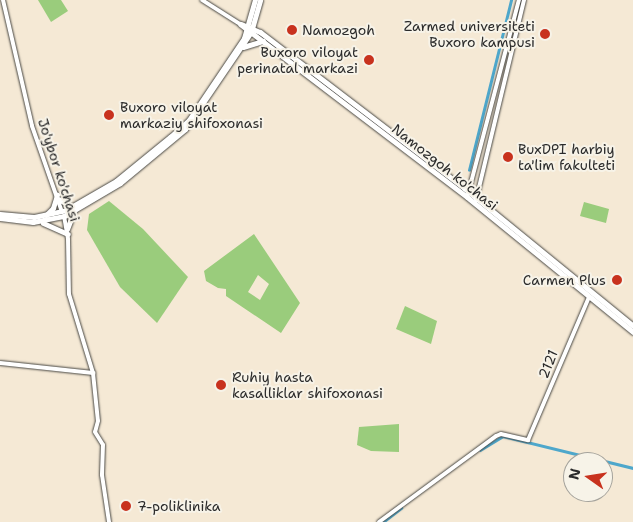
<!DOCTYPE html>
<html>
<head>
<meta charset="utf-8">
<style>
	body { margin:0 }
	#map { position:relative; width:633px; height:522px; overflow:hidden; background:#f5e9d5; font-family:"Shantell Sans",sans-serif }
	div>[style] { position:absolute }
	.green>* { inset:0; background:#9acc7c }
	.canal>* { height:2.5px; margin:-1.25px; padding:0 1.25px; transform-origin:1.25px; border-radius:1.25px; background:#4ea7cb }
	.roads { filter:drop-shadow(0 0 1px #494844) drop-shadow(0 0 1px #494844) }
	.minor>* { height:4px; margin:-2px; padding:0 2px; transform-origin:2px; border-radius:2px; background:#fff }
	.major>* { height:5px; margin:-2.5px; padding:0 2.5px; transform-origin:2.5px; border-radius:2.5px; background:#fff }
	.dots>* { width:14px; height:14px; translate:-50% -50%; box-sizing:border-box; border:2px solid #f7f3e8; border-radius:50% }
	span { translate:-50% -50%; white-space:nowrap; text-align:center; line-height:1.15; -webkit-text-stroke:4px #f7f3e8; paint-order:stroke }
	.poi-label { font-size:14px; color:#2b2b2b }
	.right { translate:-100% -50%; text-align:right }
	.left { translate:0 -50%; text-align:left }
	.street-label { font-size:14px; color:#2b2b2b }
	.north { position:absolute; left:563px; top:452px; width:50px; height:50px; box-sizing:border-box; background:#f7f3e8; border:1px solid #a5a39c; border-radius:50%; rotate:283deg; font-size:14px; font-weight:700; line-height:20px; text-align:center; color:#2b2b2b }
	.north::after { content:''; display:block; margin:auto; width:18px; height:22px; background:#c8321e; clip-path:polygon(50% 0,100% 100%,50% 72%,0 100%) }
</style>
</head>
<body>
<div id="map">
	<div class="green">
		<i style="clip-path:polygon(38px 0,61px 0,68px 11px,51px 22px)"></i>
		<i style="clip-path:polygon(109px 201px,143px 229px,188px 277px,157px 323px,120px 287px,87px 230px,89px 214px)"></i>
		<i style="clip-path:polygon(584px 202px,609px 209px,606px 223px,580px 216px)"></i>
		<i style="clip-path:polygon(evenodd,254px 234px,300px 303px,281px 333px,226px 296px,226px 289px,218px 288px,206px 281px,204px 271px,254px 234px,258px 275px,269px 284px,260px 300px,248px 292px,258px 275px)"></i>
		<i style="clip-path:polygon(405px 306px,437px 321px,431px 344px,396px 329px)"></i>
		<i style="clip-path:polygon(399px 424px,399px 452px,371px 451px,357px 445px,359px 427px)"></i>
	</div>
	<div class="canal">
		<i style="left:469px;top:170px;width:175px;rotate:-76.1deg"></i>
		<i style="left:480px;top:450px;width:27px;rotate:-31deg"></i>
		<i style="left:503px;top:436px;width:134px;rotate:13.8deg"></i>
		<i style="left:383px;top:522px;width:23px;rotate:-38deg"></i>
	</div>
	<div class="roads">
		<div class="minor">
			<i style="left:3px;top:0;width:129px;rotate:77deg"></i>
			<i style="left:32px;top:126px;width:91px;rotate:70.8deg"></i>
			<i style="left:202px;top:0;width:45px;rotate:32.3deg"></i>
			<i style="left:468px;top:194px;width:201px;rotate:-75.3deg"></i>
			<i style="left:476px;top:200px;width:206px;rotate:-76.5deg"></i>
			<i style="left:64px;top:216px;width:23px;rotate:80deg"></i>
			<i style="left:68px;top:239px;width:55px;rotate:89deg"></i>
			<i style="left:69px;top:294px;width:83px;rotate:73.1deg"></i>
			<i style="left:93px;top:373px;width:48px;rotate:84.1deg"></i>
			<i style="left:98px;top:421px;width:11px;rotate:105deg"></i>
			<i style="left:95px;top:432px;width:15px;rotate:58deg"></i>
			<i style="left:103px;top:445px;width:30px;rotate:92deg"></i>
			<i style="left:102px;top:475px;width:48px;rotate:81.5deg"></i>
			<i style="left:0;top:363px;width:94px;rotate:6.1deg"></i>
			<i style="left:379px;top:522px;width:145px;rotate:-36.3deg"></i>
			<i style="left:496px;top:436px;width:5px;rotate:-22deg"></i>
			<i style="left:501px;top:434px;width:28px;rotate:13deg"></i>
			<i style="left:528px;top:440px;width:155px;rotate:-66.9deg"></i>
		</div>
		<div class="major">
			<i style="left:240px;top:24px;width:285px;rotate:37.3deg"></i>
			<i style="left:467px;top:197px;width:214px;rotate:39.1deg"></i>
			<i style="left:241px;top:24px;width:21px;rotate:23deg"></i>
			<i style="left:260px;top:32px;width:257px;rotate:37.4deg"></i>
			<i style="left:464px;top:188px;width:218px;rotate:39.2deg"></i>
			<i style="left:243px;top:47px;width:21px;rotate:-17deg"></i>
			<i style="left:58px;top:199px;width:17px;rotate:28deg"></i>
			<i style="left:0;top:214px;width:34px;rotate:5deg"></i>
			<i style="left:34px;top:217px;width:33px;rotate:-12deg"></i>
			<i style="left:66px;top:210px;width:58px;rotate:-30.1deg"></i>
			<i style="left:116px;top:181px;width:70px;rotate:-39.2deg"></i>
			<i style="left:170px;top:137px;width:25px;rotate:-42deg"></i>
			<i style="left:189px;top:120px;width:99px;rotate:-56.1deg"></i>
			<i style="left:244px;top:38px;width:40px;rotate:-74deg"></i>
			<i style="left:46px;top:215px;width:10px;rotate:-45deg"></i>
			<i style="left:53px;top:208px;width:14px;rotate:-73deg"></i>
			<i style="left:0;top:218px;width:33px;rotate:7deg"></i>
			<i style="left:33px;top:222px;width:32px;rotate:-11deg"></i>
			<i style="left:64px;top:216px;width:65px;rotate:-30.5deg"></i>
			<i style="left:120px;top:183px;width:85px;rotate:-39.7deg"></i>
			<i style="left:185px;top:129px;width:117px;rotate:-55.8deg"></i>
			<i style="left:251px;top:32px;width:33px;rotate:-74deg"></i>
			<i style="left:43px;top:223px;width:27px;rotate:24deg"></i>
			<i style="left:67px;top:229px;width:19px;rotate:-69deg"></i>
		</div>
	</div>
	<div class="dots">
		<i style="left:292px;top:30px;background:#c8321e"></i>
		<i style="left:545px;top:34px;background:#c8321e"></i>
		<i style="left:369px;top:60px;background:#c8321e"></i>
		<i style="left:109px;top:115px;background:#c8321e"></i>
		<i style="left:508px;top:157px;background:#c8321e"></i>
		<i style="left:617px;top:280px;background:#c8321e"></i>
		<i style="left:221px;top:385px;background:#c8321e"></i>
		<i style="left:126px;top:506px;background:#c8321e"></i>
	</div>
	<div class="poi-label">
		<span class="right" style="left:535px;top:34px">Zarmed universiteti<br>Buxoro kampusi</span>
		<span class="left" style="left:302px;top:30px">Namozgoh</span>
		<span class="right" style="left:358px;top:60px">Buxoro viloyat<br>perinatal markazi</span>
		<span class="left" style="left:120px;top:115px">Buxoro viloyat<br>markaziy shifoxonasi</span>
		<span class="left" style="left:518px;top:157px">BuxDPI harbiy<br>ta'lim fakulteti</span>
		<span class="right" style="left:606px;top:280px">Carmen Plus</span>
		<span class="left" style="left:232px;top:385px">Ruhiy hasta<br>kasalliklar shifoxonasi</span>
		<span class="left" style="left:137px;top:506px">7-poliklinika</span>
	</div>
	<div class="street-label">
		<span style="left:445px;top:167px;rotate:38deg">Namozgoh ko'chasi</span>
		<span style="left:59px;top:170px;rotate:72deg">Jo'ybor ko'chasi</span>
		<span style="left:548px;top:364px;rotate:-68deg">2121</span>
	</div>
	<div class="north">N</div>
</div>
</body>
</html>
